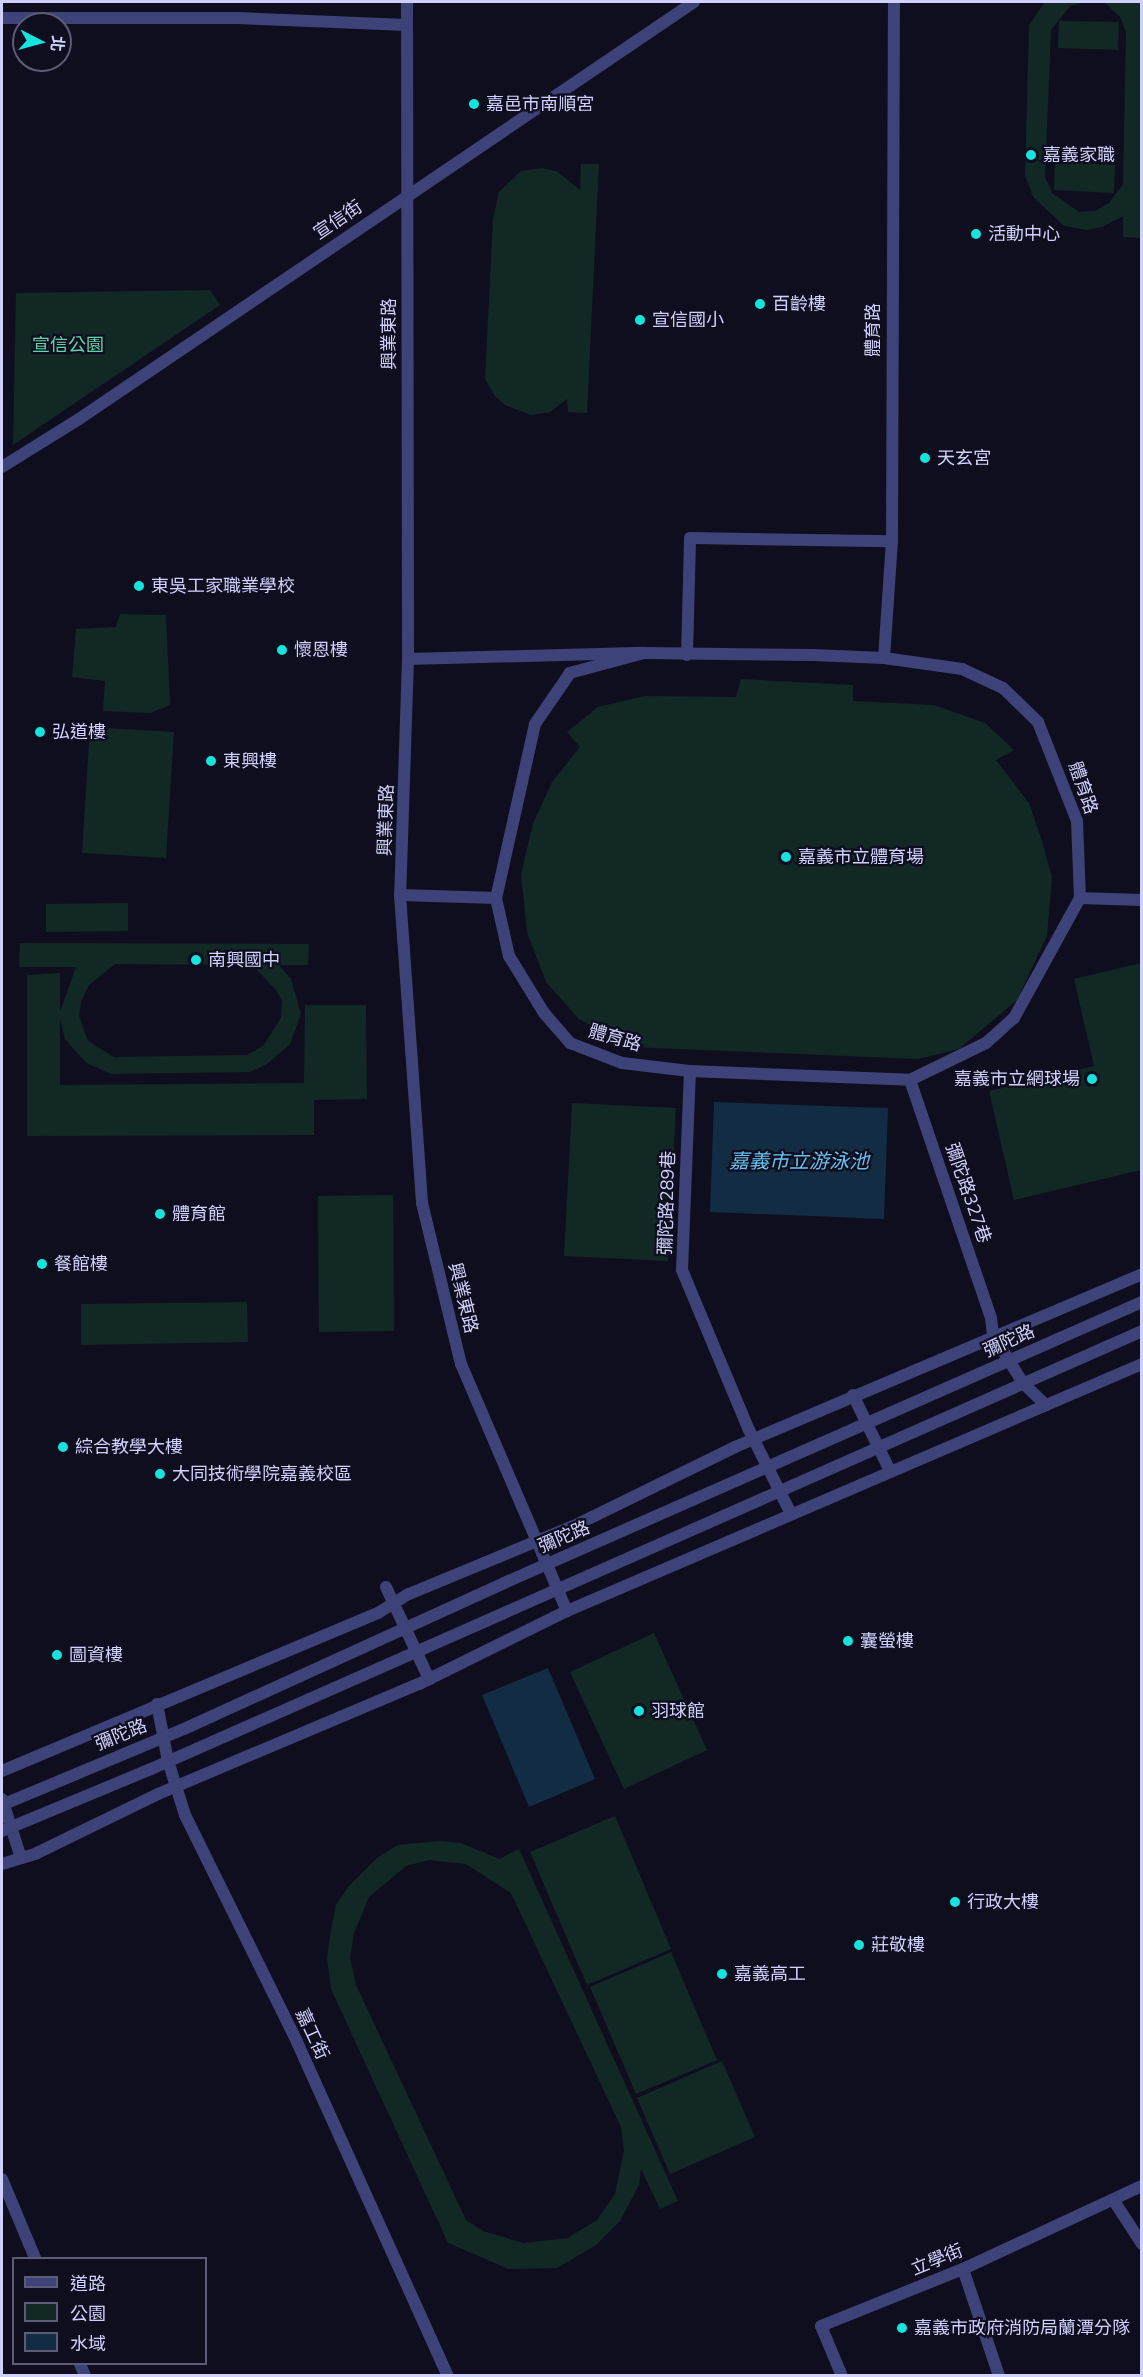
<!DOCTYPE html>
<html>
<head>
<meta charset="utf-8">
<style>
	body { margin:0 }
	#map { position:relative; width:1143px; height:2377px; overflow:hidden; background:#0f0e1e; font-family:Mulish,"Noto Sans TC",sans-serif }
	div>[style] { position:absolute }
	.green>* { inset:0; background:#122824 }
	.water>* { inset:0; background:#122c43 }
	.minor>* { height:12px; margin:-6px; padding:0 6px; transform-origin:6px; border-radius:6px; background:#3d4279 }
	.tertiary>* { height:12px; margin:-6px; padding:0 6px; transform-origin:6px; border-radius:6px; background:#3d4279 }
	.dots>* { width:16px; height:16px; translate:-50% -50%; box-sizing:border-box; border:3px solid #0f0e1e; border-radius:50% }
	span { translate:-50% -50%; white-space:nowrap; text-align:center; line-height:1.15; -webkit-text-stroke:4.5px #0f0e1e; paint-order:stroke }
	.poi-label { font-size:18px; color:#cfd0fb }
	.left { translate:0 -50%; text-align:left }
	.right { translate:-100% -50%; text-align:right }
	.street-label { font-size:18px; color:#cfd0fb }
	.park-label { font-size:18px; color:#63d4aa }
	.water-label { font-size:20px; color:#67c2f2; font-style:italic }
	.frame { position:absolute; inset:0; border:3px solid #cfd0fb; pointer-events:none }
	.legend { position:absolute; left:12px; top:2257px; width:195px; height:108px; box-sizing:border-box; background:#0f0e1e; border:2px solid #5c5c76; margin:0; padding:8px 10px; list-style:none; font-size:18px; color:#cfd0fb }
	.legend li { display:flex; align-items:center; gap:12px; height:30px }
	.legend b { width:30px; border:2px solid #5c5c76 }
	.north { position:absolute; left:12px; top:12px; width:60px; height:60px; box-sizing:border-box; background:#0f0e1e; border:2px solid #5c5c76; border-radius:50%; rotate:96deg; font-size:16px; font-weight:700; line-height:24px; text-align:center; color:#cfd0fb }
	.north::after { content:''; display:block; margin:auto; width:21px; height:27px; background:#14e3de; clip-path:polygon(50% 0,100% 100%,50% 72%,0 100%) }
</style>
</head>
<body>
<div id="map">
	<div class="green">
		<i style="clip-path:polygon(1045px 2px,1085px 2px,1070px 6px,1051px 30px,1045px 177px,1052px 193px,1079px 212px,1095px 211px,1109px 203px,1123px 184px,1126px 32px,1120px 17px,1105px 3px,1093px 2px,1141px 2px,1141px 238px,1123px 237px,1123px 216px,1102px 227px,1087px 230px,1064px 226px,1033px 197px,1025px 175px,1029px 25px)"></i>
		<i style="clip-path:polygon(1059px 21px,1119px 22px,1118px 50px,1058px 48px)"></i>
		<i style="clip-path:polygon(1055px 162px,1115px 165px,1114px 193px,1054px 190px)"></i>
		<i style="clip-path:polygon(581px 164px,599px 164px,587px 413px,568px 412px,567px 399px,550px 412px,531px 415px,505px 405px,495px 396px,485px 379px,493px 219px,499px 192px,521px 171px,542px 168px,558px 172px,580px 190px)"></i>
		<i style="clip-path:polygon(210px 290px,220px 305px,13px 445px,16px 293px)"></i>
		<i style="clip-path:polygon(120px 614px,166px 615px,170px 705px,150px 713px,103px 711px,105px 681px,72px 677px,76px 629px,116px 627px)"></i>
		<i style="clip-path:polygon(741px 679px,853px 685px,853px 701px,934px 705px,985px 723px,1014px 750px,996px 760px,1029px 803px,1042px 841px,1052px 877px,1047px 936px,1017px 1000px,959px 1049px,918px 1059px,631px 1047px,579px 1019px,546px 982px,527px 932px,521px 874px,533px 824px,552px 782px,580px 747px,567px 732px,598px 707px,645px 696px,736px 697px)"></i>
		<i style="clip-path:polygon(90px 727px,174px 732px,166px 858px,82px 853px)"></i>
		<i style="clip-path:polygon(128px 903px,128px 931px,46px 932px,46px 904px)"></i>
		<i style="clip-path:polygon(evenodd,20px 943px,309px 944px,308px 965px,279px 965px,291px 979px,301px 1014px,290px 1044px,267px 1064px,250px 1072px,111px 1074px,87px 1063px,77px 1053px,65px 1039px,60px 1019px,60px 1085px,304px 1083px,305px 1005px,366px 1005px,367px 1099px,314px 1100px,314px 1135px,27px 1136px,27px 975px,60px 973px,60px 1012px,76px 967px,19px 967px,20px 943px,115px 964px,244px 965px,256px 969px,275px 989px,282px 1000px,281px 1018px,263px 1046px,247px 1055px,114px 1057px,88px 1041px,79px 1016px,81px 1002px,89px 985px,115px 964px)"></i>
		<i style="clip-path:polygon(1141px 963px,1141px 1170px,1014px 1200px,989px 1091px,1094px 1066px,1074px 979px)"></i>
		<i style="clip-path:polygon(572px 1103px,676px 1108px,668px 1261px,564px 1256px)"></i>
		<i style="clip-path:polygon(393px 1195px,394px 1331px,319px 1332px,318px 1196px)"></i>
		<i style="clip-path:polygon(247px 1302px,248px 1342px,81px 1345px,81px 1304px)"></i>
		<i style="clip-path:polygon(654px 1633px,707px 1750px,624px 1789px,570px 1672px)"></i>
		<i style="clip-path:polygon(615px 1816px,671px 1949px,587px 1985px,530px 1852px)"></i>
		<i style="clip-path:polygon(evenodd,439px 1841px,461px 1843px,499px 1859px,519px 1849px,678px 2201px,660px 2209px,641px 2169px,639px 2185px,620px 2221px,596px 2245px,557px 2268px,509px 2269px,448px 2243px,331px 1989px,327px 1958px,331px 1929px,336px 1905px,348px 1887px,378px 1857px,398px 1845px,439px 1841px,429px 1860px,466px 1864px,511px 1893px,621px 2127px,624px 2151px,615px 2194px,597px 2220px,568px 2238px,523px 2243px,483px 2231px,466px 2220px,356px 1985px,350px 1958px,354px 1933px,369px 1897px,406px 1866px,429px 1860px)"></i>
		<i style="clip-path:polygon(671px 1952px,717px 2060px,636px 2094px,590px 1987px)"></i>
		<i style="clip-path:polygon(722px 2061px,755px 2137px,670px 2174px,637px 2098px)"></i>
	</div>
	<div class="water">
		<i style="clip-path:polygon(714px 1102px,888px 1108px,884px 1219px,710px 1212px)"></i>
		<i style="clip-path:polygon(548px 1668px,595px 1779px,529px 1807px,482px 1695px)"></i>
	</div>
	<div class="minor">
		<i style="left:2px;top:18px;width:236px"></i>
		<i style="left:238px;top:18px;width:169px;rotate:2.4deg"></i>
		<i style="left:2px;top:467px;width:91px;rotate:-31.9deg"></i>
		<i style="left:79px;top:419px;width:743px;rotate:-34.14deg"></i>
		<i style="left:644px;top:653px;width:77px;rotate:164.9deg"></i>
		<i style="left:570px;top:673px;width:62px;rotate:124.5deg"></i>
		<i style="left:535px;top:724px;width:178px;rotate:102.6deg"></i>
		<i style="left:496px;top:898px;width:59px;rotate:77.4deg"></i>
		<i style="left:509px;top:956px;width:67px;rotate:58.4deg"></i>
		<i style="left:544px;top:1013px;width:40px;rotate:49deg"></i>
		<i style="left:570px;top:1043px;width:56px;rotate:21deg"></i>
		<i style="left:622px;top:1063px;width:68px;rotate:6.7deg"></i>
		<i style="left:690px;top:1071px;width:220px;rotate:2.3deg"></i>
		<i style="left:910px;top:1080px;width:85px;rotate:-26deg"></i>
		<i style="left:986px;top:1043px;width:38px;rotate:-42deg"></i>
		<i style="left:1014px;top:1018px;width:137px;rotate:-61.2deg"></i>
		<i style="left:687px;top:655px;width:117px;rotate:-88.5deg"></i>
		<i style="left:690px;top:538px;width:202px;rotate:0.9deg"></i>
		<i style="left:884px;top:658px;width:117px;rotate:-86.1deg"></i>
		<i style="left:892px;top:541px;width:539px;rotate:-89.79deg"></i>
		<i style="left:408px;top:659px;width:236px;rotate:-1.5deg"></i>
		<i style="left:644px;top:653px;width:169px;rotate:0.7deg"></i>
		<i style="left:813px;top:655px;width:71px;rotate:2.4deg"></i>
		<i style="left:884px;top:658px;width:79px;rotate:8deg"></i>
		<i style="left:962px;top:669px;width:45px;rotate:24.9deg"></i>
		<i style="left:1003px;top:688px;width:49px;rotate:44.2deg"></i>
		<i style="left:1038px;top:722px;width:106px;rotate:68.5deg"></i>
		<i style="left:1077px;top:821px;width:77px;rotate:87.8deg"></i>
		<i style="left:1080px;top:898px;width:62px;rotate:1.8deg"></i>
		<i style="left:400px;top:895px;width:96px;rotate:1.8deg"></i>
		<i style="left:690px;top:1071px;width:199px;rotate:92.3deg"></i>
		<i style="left:682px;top:1270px;width:173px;rotate:67.3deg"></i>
		<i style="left:749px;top:1430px;width:94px;rotate:63.4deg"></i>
		<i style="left:910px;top:1080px;width:251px;rotate:71.2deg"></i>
		<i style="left:991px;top:1318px;width:17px;rotate:83deg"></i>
		<i style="left:993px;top:1335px;width:57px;rotate:58deg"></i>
		<i style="left:1023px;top:1383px;width:32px;rotate:44deg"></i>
		<i style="left:853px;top:1395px;width:85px;rotate:64deg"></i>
		<i style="left:386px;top:1587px;width:102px;rotate:64.9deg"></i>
		<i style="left:157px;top:1704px;width:58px;rotate:79.1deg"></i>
		<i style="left:168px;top:1761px;width:57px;rotate:72.5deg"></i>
		<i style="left:185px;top:1815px;width:253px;rotate:63.7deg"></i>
		<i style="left:297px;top:2042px;width:367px;rotate:65.7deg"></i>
		<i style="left:2px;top:1771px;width:408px;rotate:-22.8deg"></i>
		<i style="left:378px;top:1613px;width:36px;rotate:-32deg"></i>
		<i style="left:409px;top:1594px;width:183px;rotate:-22.5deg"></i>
		<i style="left:578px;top:1524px;width:175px;rotate:-26.1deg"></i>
		<i style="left:735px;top:1447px;width:442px;rotate:-23deg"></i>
		<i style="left:2px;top:1799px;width:62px;rotate:72.1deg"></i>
		<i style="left:2px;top:1864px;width:37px;rotate:-17deg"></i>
		<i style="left:37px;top:1853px;width:135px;rotate:-26deg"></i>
		<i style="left:158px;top:1794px;width:283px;rotate:-22.9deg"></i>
		<i style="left:419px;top:1684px;width:165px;rotate:-26.3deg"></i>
		<i style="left:567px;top:1611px;width:626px;rotate:-23.25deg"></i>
		<i style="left:2px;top:2179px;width:86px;rotate:67.3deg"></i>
		<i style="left:1114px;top:2201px;width:51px;rotate:56.9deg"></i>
		<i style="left:963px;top:2269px;width:113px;rotate:71.4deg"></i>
		<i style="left:80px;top:2364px;width:13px;rotate:67deg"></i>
		<i style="left:842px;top:2376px;width:54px;rotate:-112.8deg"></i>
		<i style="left:821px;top:2326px;width:153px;rotate:-21.9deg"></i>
		<i style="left:963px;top:2269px;width:197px;rotate:-24.9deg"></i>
	</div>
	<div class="tertiary">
		<i style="left:407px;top:2px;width:657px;rotate:89.91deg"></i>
		<i style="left:408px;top:659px;width:236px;rotate:91.9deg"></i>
		<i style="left:400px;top:895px;width:309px;rotate:85.9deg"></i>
		<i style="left:422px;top:1203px;width:166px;rotate:76.4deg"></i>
		<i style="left:461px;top:1364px;width:269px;rotate:66.8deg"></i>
		<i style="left:2px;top:1805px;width:197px;rotate:-22.7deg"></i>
		<i style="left:184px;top:1729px;width:352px;rotate:-24.5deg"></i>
		<i style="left:504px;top:1583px;width:697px;rotate:-23.77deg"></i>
		<i style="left:2px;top:1831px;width:161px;rotate:-22.6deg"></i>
		<i style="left:151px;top:1769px;width:1083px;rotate:-23.84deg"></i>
	</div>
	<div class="dots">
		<i style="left:474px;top:104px;background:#14e3de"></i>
		<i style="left:1031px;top:155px;background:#14e3de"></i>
		<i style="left:976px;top:234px;background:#14e3de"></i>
		<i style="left:760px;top:304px;background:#14e3de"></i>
		<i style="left:640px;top:320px;background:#14e3de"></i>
		<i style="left:925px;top:458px;background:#14e3de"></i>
		<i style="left:139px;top:586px;background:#14e3de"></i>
		<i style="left:282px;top:650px;background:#14e3de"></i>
		<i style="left:40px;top:732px;background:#14e3de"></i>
		<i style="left:211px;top:761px;background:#14e3de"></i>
		<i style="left:786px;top:857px;background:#14e3de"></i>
		<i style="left:196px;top:960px;background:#14e3de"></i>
		<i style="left:1092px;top:1079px;background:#14e3de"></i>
		<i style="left:160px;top:1214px;background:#14e3de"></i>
		<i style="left:42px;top:1264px;background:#14e3de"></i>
		<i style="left:63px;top:1447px;background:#14e3de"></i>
		<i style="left:160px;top:1474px;background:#14e3de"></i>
		<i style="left:848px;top:1641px;background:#14e3de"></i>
		<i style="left:57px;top:1655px;background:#14e3de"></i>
		<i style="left:639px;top:1711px;background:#14e3de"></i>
		<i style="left:955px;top:1902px;background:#14e3de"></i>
		<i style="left:859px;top:1945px;background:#14e3de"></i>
		<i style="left:722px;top:1974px;background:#14e3de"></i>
		<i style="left:902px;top:2328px;background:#14e3de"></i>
	</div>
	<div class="poi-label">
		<span class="left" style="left:486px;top:104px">嘉邑市南順宮</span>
		<span class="left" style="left:1043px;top:155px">嘉義家職</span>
		<span class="left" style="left:988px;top:234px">活動中心</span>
		<span class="left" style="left:772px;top:304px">百齡樓</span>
		<span class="left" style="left:652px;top:320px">宣信國小</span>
		<span class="left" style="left:937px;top:458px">天玄宮</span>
		<span class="left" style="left:151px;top:586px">東吳工家職業學校</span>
		<span class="left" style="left:294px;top:650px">懷恩樓</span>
		<span class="left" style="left:52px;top:732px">弘道樓</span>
		<span class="left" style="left:223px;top:761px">東興樓</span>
		<span class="left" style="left:798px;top:857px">嘉義市立體育場</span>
		<span class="left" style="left:208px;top:960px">南興國中</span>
		<span class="right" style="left:1080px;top:1079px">嘉義市立網球場</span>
		<span class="left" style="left:172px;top:1214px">體育館</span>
		<span class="left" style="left:54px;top:1264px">餐館樓</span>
		<span class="left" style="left:75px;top:1447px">綜合教學大樓</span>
		<span class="left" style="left:172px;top:1474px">大同技術學院嘉義校區</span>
		<span class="left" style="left:860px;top:1641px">囊螢樓</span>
		<span class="left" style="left:69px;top:1655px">圖資樓</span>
		<span class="left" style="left:651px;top:1711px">羽球館</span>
		<span class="left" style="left:967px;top:1902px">行政大樓</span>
		<span class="left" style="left:871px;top:1945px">莊敬樓</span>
		<span class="left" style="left:734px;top:1974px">嘉義高工</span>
		<span class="left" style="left:914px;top:2328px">嘉義市政府消防局蘭潭分隊</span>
	</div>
	<div class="street-label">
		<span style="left:338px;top:220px;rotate:-34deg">宣信街</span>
		<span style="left:873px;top:330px;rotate:-90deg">體育路</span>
		<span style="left:389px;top:334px;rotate:-90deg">興業東路</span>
		<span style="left:1083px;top:788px;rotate:71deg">體育路</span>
		<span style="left:386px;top:820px;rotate:-88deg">興業東路</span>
		<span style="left:615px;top:1038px;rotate:16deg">體育路</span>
		<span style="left:968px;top:1193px;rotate:71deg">彌陀路327巷</span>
		<span style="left:667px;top:1203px;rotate:-88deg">彌陀路289巷</span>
		<span style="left:463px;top:1298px;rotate:76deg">興業東路</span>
		<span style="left:1009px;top:1341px;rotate:-24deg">彌陀路</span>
		<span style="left:564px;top:1537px;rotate:-23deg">彌陀路</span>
		<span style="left:121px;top:1735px;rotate:-22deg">彌陀路</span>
		<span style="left:312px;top:2034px;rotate:65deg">嘉工街</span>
		<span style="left:937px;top:2260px;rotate:-22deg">立學街</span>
	</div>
	<div class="park-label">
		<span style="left:68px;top:345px">宣信公園</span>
	</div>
	<div class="water-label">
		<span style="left:799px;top:1160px">嘉義市立游泳池</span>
	</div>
	<div class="frame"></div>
	<ul class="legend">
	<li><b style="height:8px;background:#3d4279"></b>道路</li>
	<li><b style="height:16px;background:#122824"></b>公園</li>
	<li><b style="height:16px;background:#122c43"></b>水域</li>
	</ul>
	<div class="north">北</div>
</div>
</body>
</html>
